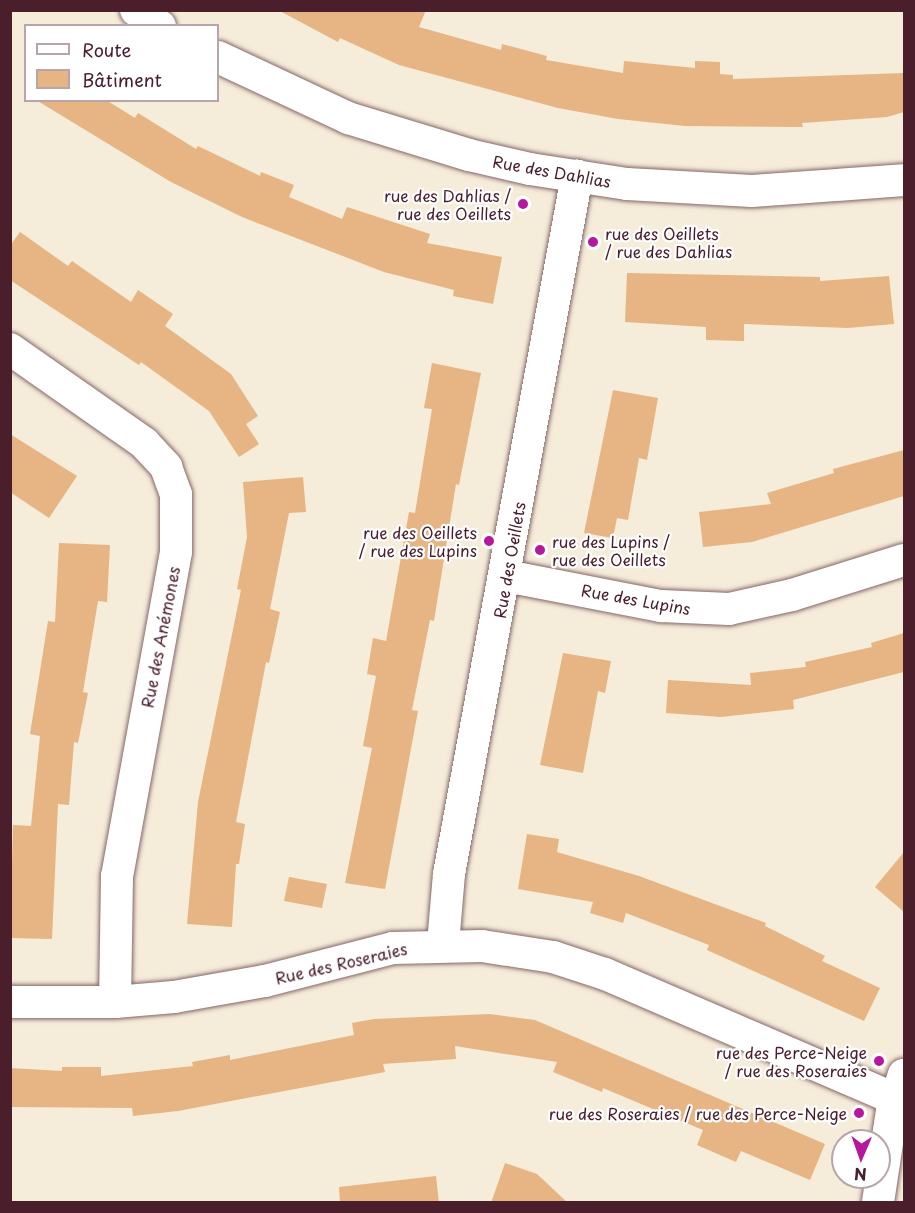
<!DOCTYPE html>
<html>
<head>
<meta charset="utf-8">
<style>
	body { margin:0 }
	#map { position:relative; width:915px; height:1213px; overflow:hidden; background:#f5ecd9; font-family:"Playpen Sans",sans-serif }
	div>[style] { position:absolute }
	.building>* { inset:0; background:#e6b583 }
	.roads { filter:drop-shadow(0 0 2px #866768) drop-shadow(0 0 2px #866768) }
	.street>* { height:32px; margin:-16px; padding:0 16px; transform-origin:16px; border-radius:16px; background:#fff }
	.dots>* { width:16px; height:16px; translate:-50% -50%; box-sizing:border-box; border:3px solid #fff; border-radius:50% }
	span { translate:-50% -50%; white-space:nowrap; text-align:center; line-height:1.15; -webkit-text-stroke:4.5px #fff; paint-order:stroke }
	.street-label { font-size:16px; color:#4a1f2b }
	.poi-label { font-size:16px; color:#4a1f2b }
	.right { translate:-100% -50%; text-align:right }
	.left { translate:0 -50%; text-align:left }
	.frame { position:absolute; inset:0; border:12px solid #4a1f2b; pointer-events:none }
	.legend { position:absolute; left:24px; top:24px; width:195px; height:78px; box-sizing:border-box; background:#fff; border:2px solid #b7a5aa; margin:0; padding:8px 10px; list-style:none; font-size:18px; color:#4a1f2b }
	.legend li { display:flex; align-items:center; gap:12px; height:30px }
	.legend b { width:30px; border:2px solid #b7a5aa }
	.north { position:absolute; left:831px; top:1129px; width:60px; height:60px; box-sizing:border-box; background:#fff; border:2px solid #b7a5aa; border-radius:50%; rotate:182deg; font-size:16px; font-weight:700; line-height:24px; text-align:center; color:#4a1f2b }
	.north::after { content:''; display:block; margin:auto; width:21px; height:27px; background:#b5179e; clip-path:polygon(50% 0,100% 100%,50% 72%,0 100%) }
</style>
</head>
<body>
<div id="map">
	<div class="building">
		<i style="clip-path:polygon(278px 10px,426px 10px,419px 27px,501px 50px,502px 44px,547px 56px,546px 60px,623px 73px,624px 61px,695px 68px,695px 61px,720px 62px,720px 74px,733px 75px,733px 79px,904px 73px,904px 112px,887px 117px,802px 123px,803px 127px,685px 126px,618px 119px,558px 108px,399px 65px,340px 38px,338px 42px)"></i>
		<i style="clip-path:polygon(36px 100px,106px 100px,135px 118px,138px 113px,196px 149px,198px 146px,260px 176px,261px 172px,294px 185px,289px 197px,342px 219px,347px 207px,430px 234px,427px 243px,502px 257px,493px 304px,453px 296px,454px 290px,384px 272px,242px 217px,171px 182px)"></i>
		<i style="clip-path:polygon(20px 232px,68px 266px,72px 261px,131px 302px,138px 290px,173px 314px,165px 326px,231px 374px,258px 416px,246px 424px,259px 444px,239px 457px,209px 411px,141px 362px,139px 365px,10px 280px,10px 246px)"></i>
		<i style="clip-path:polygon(627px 273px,820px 277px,820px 281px,889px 276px,894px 324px,848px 328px,744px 324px,744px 341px,706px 340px,706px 327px,625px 322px)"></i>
		<i style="clip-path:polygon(432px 363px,481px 373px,459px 485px,456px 484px,434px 621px,430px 620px,412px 710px,418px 711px,385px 889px,345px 883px,372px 748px,363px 746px,376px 676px,367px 674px,373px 638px,386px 641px,409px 512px,415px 513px,432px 409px,424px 408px)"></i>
		<i style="clip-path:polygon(613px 390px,658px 398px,647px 460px,639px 458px,628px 520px,617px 518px,613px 538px,584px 533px)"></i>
		<i style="clip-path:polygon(10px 434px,77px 476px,49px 518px,10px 492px)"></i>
		<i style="clip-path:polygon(904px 450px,904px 496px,752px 542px,703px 547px,699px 512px,771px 504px,767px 493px,834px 473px,833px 469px)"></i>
		<i style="clip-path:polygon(303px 477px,306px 512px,289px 513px,270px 609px,280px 612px,269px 663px,266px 662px,236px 822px,245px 824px,239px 864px,236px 864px,232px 927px,187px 924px,198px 802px,241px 590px,237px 589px,247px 537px,243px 482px)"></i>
		<i style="clip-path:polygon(59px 543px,110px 545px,107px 602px,98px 601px,83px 692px,88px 693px,78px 743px,74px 742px,69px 805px,58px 804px,52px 939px,10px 938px,13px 825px,31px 826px,40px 736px,30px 734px,48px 621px,55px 622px)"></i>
		<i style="clip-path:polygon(904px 633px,904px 672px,793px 700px,794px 709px,721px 717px,666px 713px,668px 680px,751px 685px,750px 673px,806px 667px,805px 662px,872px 647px,871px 643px)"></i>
		<i style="clip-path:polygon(563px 653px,611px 661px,605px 693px,598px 691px,583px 773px,540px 765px)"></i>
		<i style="clip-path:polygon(527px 834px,559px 839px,557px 852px,639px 876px,766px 923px,765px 926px,825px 956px,822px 961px,880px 988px,864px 1021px,707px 950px,709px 945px,626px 913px,623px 923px,590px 913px,593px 902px,518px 889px)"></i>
		<i style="clip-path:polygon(904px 852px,904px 912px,875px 887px)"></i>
		<i style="clip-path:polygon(289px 877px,327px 884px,322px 908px,284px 901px)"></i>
		<i style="clip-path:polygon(490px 1014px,535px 1020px,825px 1144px,810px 1180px,741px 1151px,736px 1162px,697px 1145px,703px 1130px,603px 1088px,602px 1092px,553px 1072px,557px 1062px,455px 1046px,456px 1059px,383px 1064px,385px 1072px,178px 1111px,133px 1116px,132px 1108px,10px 1107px,10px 1068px,62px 1071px,62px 1067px,101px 1067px,101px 1076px,193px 1066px,192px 1062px,230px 1055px,230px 1060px,354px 1035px,352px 1023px,374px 1019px)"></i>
		<i style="clip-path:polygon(505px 1163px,537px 1174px,568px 1203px,491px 1203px)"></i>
		<i style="clip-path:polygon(436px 1176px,439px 1203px,340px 1203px,339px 1187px)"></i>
	</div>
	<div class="roads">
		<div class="street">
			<i style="left:136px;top:10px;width:29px;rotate:34deg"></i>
			<i style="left:218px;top:57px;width:144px;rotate:25.1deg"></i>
			<i style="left:348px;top:118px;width:127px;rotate:17deg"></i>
			<i style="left:469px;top:155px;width:63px;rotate:12.9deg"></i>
			<i style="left:530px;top:169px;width:98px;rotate:8.8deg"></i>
			<i style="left:627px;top:184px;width:125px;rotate:3.2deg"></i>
			<i style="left:752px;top:191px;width:152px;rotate:-4.1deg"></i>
			<i style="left:10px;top:349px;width:164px;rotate:35deg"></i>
			<i style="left:144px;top:443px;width:33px;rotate:47deg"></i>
			<i style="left:166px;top:467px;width:29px;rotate:70deg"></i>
			<i style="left:176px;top:494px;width:58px;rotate:90deg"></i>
			<i style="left:176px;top:552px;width:329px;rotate:100.3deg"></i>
			<i style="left:117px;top:876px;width:126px;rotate:90.9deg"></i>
			<i style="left:506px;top:576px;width:158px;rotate:11deg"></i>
			<i style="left:661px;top:606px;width:68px;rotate:2.5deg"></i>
			<i style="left:729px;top:609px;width:65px;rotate:-12.5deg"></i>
			<i style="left:792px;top:595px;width:117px;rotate:-17.4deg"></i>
			<i style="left:443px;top:944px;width:70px;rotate:-85.1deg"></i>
			<i style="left:449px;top:874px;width:710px;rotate:-79.61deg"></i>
			<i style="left:10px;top:1002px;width:105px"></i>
			<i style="left:115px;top:1002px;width:59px;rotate:-4.8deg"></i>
			<i style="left:174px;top:997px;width:92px;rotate:-10deg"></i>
			<i style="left:265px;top:981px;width:132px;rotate:-14.5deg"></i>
			<i style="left:393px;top:948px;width:89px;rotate:-1.3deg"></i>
			<i style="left:482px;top:946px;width:72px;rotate:8.8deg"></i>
			<i style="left:553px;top:957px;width:55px;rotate:18.1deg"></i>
			<i style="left:605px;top:974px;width:316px;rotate:23.3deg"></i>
			<i style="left:878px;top:1202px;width:92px;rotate:-81.3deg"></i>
			<i style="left:892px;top:1111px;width:38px;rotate:-72deg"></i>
		</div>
	</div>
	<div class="dots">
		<i style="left:523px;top:204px;background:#b5179e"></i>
		<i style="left:593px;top:242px;background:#b5179e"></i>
		<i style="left:489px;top:541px;background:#b5179e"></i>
		<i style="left:540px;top:550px;background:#b5179e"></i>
		<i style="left:879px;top:1061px;background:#b5179e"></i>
		<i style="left:859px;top:1113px;background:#b5179e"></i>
	</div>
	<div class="street-label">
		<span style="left:552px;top:171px;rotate:10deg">Rue des Dahlias</span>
		<span style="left:509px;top:560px;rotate:-80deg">Rue des Oeillets</span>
		<span style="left:636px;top:599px;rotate:10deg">Rue des Lupins</span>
		<span style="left:160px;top:637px;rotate:-79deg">Rue des Anémones</span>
		<span style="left:341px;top:963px;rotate:-13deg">Rue des Roseraies</span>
	</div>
	<div class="poi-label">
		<span class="right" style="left:511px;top:204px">rue des Dahlias /<br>rue des Oeillets</span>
		<span class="left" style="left:605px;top:242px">rue des Oeillets<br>/ rue des Dahlias</span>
		<span class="right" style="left:477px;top:541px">rue des Oeillets<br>/ rue des Lupins</span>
		<span class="left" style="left:552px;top:550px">rue des Lupins /<br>rue des Oeillets</span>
		<span class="right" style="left:867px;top:1061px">rue des Perce-Neige<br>/ rue des Roseraies</span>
		<span class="right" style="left:847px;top:1113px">rue des Roseraies / rue des Perce-Neige</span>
	</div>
	<div class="frame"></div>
	<ul class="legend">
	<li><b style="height:8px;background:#fff"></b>Route</li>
	<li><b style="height:16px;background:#e6b583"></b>Bâtiment</li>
	</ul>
	<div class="north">N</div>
</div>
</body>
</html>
